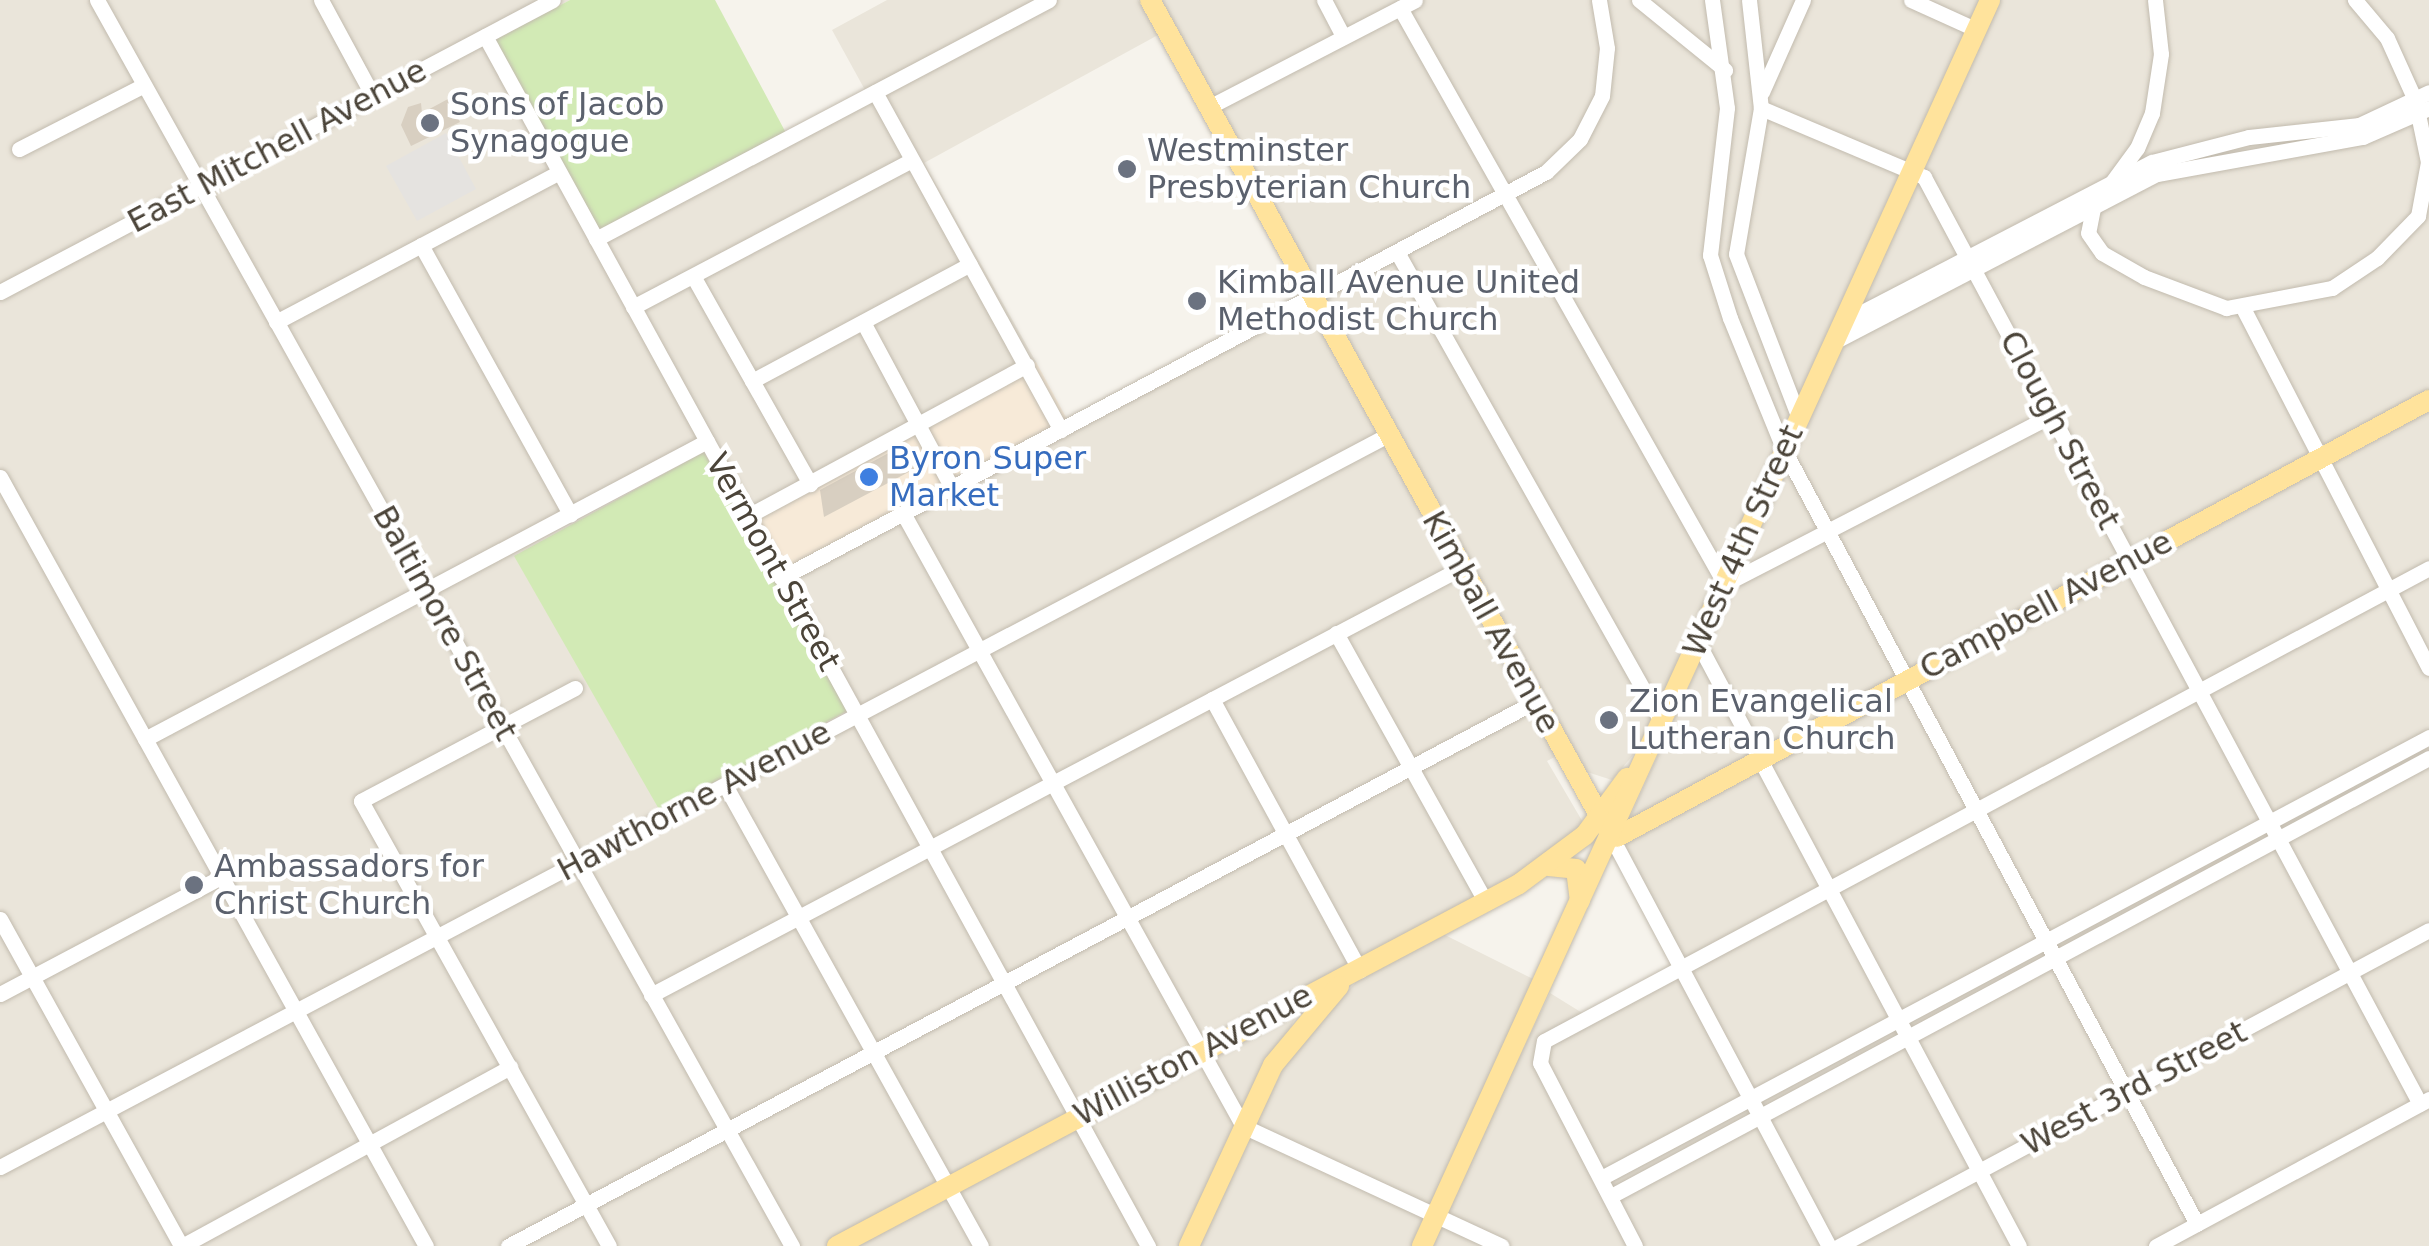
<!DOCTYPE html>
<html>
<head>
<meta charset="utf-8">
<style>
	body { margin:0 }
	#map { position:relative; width:2429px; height:1246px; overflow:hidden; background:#f6f3ec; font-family:"DejaVu Sans",sans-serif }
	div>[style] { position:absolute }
	.residential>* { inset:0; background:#eae5da }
	.commercial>* { inset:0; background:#f7ead8 }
	.green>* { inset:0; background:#d2eab5 }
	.parking>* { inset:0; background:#e5e3e0 }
	.building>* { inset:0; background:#d8cfc1 }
	.roads { filter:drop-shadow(0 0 2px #c2bbae) drop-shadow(0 0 2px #c2bbae) }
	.minor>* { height:15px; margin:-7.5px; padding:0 7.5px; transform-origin:7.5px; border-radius:7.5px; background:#fff }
	.major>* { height:20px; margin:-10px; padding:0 10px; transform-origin:10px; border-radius:10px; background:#ffe39c }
	.dots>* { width:28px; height:28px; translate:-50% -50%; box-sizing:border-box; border:5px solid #fff; border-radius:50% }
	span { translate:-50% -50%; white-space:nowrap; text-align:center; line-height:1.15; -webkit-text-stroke:9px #fff; paint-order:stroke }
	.worship-label { font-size:32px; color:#5b616d }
	.left { translate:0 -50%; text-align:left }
	.street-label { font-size:32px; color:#4b4439 }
	.shop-label { font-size:32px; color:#366cbe }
</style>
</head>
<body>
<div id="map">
	<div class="residential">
		<i style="clip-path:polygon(0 0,570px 0,495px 41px,598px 232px,865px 90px,832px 30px,887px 0,1138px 0,1158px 35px,924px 163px,1036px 362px,746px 527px,774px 576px,1315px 289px,1157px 0,1982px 0,1639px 748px,1612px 780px,1587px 772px,1568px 750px,1547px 761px,1584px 824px,1550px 855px,1302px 1004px,1183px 1246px,0 1246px)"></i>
		<i style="clip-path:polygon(1999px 0,2429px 0,2429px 1246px,1429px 1246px,1550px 993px,1592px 1019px,1686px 972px,1621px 843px,1629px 819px)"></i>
		<i style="clip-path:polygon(1441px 933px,1541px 983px,1416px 1246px,1195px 1246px,1293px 1049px,1358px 980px)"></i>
	</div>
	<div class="commercial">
		<i style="clip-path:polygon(1036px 362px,1068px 421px,774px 576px,745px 527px)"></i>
	</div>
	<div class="green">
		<i style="clip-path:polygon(570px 0,715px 0,786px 133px,597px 233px,495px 40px)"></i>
		<i style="clip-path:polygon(704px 452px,847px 711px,660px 811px,514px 556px)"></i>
	</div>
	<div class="parking">
		<i style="clip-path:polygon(446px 133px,476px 189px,417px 221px,386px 166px)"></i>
	</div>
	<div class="building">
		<i style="clip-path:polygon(448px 99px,460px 122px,411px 146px,401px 125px,408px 107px,421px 103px,422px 113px)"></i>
		<i style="clip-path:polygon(907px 443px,920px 466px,824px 517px,820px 490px)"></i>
	</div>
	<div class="roads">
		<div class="minor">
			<i style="left:97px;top:0;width:1427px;rotate:60.85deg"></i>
			<i style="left:321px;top:0;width:109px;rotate:61.6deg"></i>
			<i style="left:1324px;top:0;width:41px;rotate:62.2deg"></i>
			<i style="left:1639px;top:0;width:111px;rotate:39.1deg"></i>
			<i style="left:1712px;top:0;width:109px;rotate:82.1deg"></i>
			<i style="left:1727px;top:108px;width:148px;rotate:96.6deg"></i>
			<i style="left:1710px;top:255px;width:66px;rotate:72.4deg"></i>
			<i style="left:1730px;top:318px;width:143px;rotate:67.8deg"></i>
			<i style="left:1784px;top:450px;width:877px;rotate:61.92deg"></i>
			<i style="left:1749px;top:0;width:109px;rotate:83.7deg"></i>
			<i style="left:1761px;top:108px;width:148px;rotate:99.7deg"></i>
			<i style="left:1736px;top:254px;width:176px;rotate:69deg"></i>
			<i style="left:1911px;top:0;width:70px;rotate:24.4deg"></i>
			<i style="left:2155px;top:0;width:54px;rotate:83.7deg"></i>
			<i style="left:2161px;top:54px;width:60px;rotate:98.7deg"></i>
			<i style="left:2152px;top:113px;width:38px;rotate:113deg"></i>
			<i style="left:2137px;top:148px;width:74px;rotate:126.3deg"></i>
			<i style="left:2093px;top:208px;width:25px;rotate:101deg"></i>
			<i style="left:2088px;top:233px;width:24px;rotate:55deg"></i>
			<i style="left:2102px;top:253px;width:48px;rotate:29.7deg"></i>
			<i style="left:2144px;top:277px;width:88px;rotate:20.7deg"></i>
			<i style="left:2226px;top:308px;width:108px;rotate:-10.7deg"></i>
			<i style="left:2332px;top:288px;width:54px;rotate:-33.7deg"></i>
			<i style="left:2377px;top:258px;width:59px;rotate:-45.7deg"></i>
			<i style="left:2418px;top:216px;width:55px;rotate:-79.5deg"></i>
			<i style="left:2428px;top:162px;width:63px;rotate:-101.8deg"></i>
			<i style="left:2415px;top:100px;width:68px;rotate:-114.3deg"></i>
			<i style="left:2387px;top:38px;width:50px;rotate:-130.1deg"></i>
			<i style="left:1400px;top:8px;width:661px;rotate:60.57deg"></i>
			<i style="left:1725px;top:584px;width:368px;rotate:-27.3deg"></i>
			<i style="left:485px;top:36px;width:1380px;rotate:61.28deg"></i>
			<i style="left:875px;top:92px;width:386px;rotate:61.2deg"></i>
			<i style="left:1762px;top:92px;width:101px;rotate:-66deg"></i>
			<i style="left:1209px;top:107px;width:232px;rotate:-27.4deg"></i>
			<i style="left:1761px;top:108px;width:177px;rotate:22.9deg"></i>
			<i style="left:1924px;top:177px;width:1051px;rotate:61.85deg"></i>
			<i style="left:19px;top:149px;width:140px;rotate:-27.1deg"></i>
			<i style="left:596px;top:239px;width:512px;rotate:-27.82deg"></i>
			<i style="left:421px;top:245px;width:308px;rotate:61deg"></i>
			<i style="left:1397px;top:252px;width:538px;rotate:60.62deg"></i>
			<i style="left:693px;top:276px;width:239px;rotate:60.6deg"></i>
			<i style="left:0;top:292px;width:625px;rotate:-27.84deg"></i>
			<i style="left:633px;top:307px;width:315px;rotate:-27.8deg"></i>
			<i style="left:2243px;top:308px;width:405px;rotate:62.7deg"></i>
			<i style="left:276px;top:322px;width:320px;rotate:-27.9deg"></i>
			<i style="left:863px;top:322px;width:188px;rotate:61.8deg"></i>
			<i style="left:1841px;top:323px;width:350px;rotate:-27.4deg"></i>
			<i style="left:2152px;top:162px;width:100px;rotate:-14.5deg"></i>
			<i style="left:2249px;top:137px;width:111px;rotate:-6.2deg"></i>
			<i style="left:2359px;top:125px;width:77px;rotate:-25.2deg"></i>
			<i style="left:1834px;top:342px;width:364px;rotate:-27.5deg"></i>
			<i style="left:2157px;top:174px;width:209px;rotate:-10.2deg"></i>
			<i style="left:2363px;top:137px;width:72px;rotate:-23.7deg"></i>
			<i style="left:752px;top:381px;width:247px;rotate:-28.2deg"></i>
			<i style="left:0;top:477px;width:879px;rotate:61.02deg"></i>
			<i style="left:903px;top:513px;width:701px;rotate:60.99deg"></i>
			<i style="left:1243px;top:1126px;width:285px;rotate:24.9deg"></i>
			<i style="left:748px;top:516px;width:317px;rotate:-28.4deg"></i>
			<i style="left:781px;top:578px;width:866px;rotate:-27.96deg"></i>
			<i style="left:1546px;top:172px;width:47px;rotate:-44.1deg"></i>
			<i style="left:1580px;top:139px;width:48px;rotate:-62.9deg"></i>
			<i style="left:1602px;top:96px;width:48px;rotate:-84.1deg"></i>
			<i style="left:1607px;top:48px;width:49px;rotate:-99.5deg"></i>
			<i style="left:1336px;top:633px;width:309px;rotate:60.9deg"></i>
			<i style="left:1697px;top:641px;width:685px;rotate:61.98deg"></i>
			<i style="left:575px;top:688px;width:242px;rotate:152.2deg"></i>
			<i style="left:361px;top:801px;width:509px;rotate:60.87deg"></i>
			<i style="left:1212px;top:699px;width:309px;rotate:61.4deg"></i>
			<i style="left:145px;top:739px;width:636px;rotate:-27.93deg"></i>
			<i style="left:725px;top:785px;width:527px;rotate:60.96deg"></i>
			<i style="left:1613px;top:840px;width:460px;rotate:62deg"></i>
			<i style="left:0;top:919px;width:374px;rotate:61deg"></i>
			<i style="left:0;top:994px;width:246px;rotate:-27.9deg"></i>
			<i style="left:651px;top:995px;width:916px;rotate:-27.8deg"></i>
			<i style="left:0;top:1167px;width:1569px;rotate:-27.81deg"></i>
			<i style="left:1601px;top:1178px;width:938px;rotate:-28.04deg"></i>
			<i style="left:1611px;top:1196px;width:928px;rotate:-28.17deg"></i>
			<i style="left:182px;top:1246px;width:374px;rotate:-28.6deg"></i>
			<i style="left:508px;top:1246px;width:1161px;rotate:-27.93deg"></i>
			<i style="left:1635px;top:1246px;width:206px;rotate:-117.4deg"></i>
			<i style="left:1540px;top:1063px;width:22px;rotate:-80deg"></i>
			<i style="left:1544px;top:1041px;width:1003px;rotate:-28.12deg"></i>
			<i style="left:1839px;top:1246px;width:669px;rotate:-28.17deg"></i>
			<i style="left:2156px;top:1246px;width:310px;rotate:-28.3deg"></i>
		</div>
		<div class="major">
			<i style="left:1150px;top:0;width:943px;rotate:61.15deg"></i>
			<i style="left:1617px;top:837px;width:922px;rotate:-28.29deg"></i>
			<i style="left:1549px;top:866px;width:27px;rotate:6deg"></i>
			<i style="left:1576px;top:869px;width:32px;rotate:83deg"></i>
			<i style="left:837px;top:1246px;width:772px;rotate:-27.96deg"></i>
			<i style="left:1519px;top:884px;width:82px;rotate:-36.6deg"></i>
			<i style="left:1585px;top:835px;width:71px;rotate:-53.6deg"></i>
			<i style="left:1189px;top:1246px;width:200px;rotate:-65.1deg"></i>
			<i style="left:1273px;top:1065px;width:103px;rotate:-50.1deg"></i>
			<i style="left:1422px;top:1246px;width:1369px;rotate:-65.49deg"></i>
		</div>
	</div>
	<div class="dots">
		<i style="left:430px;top:123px;background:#6b7280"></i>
		<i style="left:1127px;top:169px;background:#6b7280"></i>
		<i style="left:1197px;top:301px;background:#6b7280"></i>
		<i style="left:869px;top:477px;background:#3f7fe0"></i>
		<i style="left:1609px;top:720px;background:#6b7280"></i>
		<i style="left:194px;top:885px;background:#6b7280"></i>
	</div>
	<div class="worship-label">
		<span class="left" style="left:450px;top:123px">Sons of Jacob<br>Synagogue</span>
		<span class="left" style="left:1147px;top:169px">Westminster<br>Presbyterian Church</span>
		<span class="left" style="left:1217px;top:301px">Kimball Avenue United<br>Methodist Church</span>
		<span class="left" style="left:1629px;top:720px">Zion Evangelical<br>Lutheran Church</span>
		<span class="left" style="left:214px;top:885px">Ambassadors for<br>Christ Church</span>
	</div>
	<div class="street-label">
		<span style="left:277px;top:146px;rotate:-28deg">East Mitchell Avenue</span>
		<span style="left:2060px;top:430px;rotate:62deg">Clough Street</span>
		<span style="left:1743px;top:541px;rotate:-66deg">West 4th Street</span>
		<span style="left:773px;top:562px;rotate:61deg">Vermont Street</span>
		<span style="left:2046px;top:605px;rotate:-28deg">Campbell Avenue</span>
		<span style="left:1491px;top:622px;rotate:61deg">Kimball Avenue</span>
		<span style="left:445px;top:623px;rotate:61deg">Baltimore Street</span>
		<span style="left:694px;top:801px;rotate:-28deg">Hawthorne Avenue</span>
		<span style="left:1193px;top:1055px;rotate:-28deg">Williston Avenue</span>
		<span style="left:2134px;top:1088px;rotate:-28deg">West 3rd Street</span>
	</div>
	<div class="shop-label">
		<span class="left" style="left:889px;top:477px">Byron Super<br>Market</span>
	</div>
</div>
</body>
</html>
